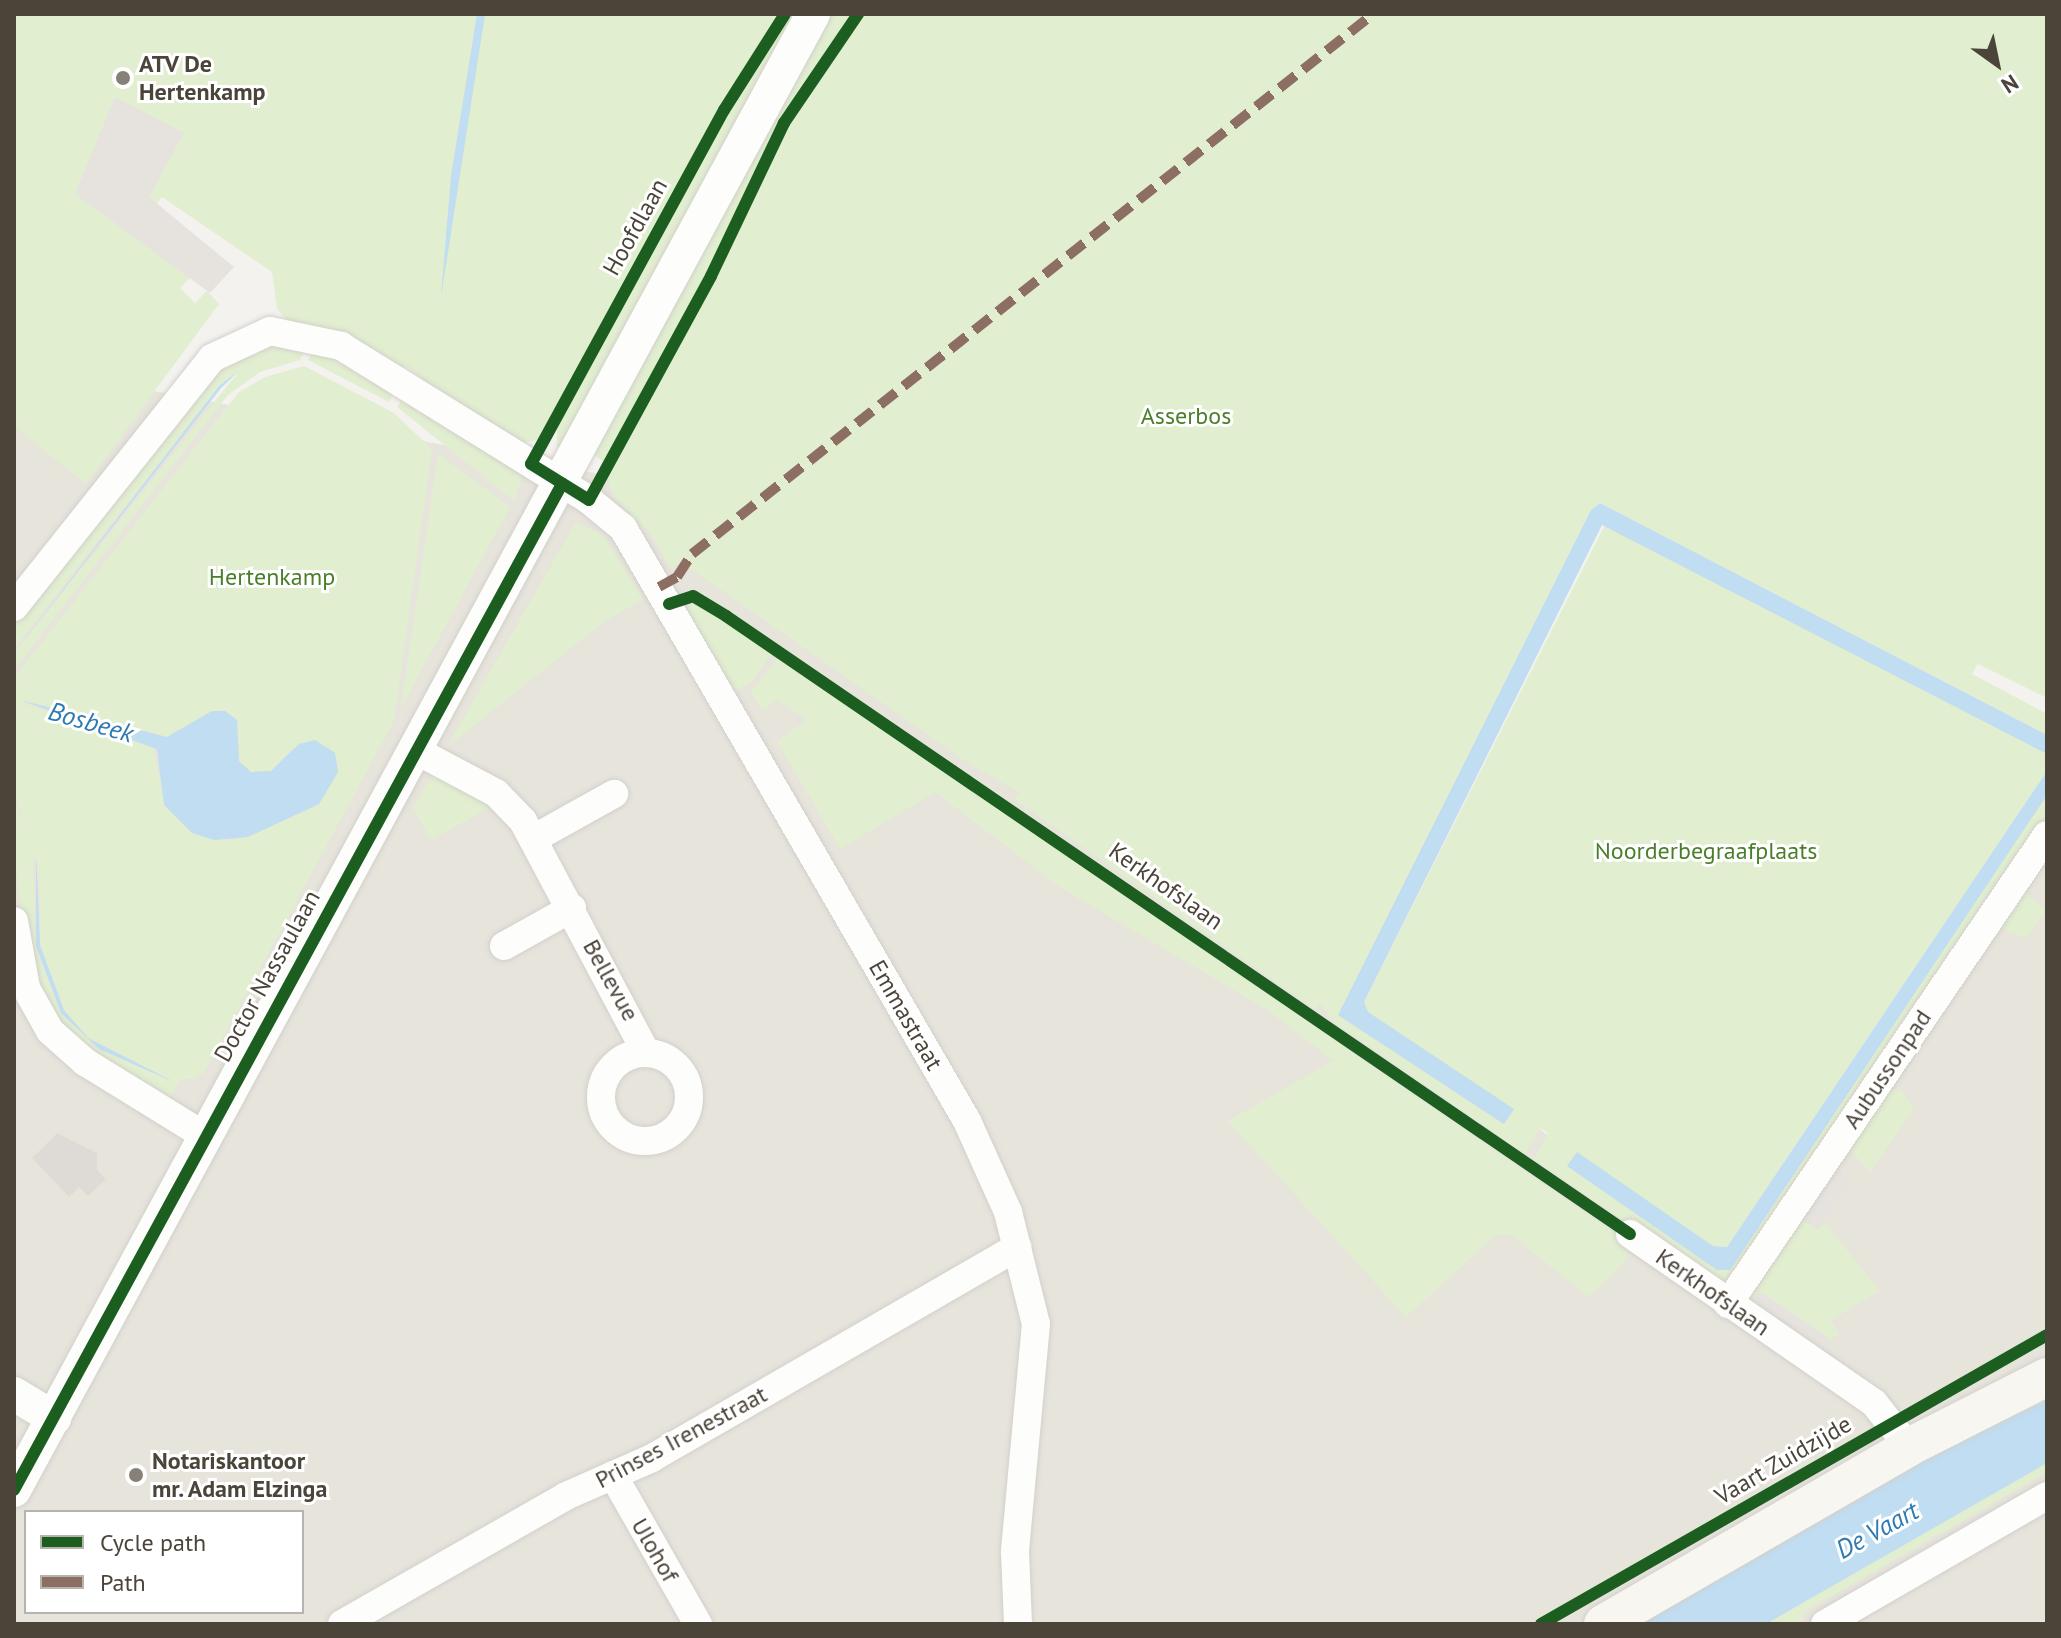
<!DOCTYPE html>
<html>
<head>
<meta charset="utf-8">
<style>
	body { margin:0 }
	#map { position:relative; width:2061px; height:1638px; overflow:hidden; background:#f4f2ee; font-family:"PT Sans",sans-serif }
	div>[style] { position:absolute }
	.residential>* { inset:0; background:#e7e4dc }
	.green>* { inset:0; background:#e1eecf }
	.parking>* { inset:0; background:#e6e3df }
	.water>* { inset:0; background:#c0ddf1 }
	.building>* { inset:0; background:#dedbd6 }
	.roads { filter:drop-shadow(0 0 2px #d2d0cb) drop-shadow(0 0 2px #d2d0cb) }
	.minor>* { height:28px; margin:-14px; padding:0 14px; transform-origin:14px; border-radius:14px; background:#fdfdfc }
	.minor>.ring { margin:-14px; padding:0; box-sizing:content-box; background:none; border:28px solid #fdfdfc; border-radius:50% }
	.tertiary>* { height:34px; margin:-17px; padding:0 17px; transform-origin:17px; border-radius:17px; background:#fdfdfc }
	.secondary>* { height:38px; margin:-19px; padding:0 19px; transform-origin:19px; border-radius:19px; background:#f7f6f1 }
	.quiet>* { height:10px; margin-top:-5px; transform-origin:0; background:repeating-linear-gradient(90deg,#8d6e63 0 20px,transparent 0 30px) }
	.cycleway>* { height:12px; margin:-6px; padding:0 6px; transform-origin:6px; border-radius:6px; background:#1b5e20 }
	.dots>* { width:22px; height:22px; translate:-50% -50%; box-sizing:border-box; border:4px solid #fff; border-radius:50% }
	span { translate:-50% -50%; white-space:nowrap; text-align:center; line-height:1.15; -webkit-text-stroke:6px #fff; paint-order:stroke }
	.poi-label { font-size:24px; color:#4b4439; font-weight:700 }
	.left { translate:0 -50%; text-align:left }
	.street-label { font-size:24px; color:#4b4439 }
	.park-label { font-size:24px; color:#4a7f2a }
	.water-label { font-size:26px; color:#2e7ab2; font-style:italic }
	.frame { position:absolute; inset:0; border:16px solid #4b4439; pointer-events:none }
	.legend { position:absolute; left:24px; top:1510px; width:280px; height:104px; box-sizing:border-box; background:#fff; border:2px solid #b7b4b0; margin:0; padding:10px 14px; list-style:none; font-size:24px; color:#4b4439 }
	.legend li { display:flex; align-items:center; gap:16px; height:40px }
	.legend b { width:40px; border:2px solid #b7b4b0 }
	.north { position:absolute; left:1957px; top:24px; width:80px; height:80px; -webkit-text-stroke:6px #fff; paint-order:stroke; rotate:147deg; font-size:22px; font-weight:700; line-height:32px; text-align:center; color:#4b4439 }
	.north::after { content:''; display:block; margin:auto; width:28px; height:36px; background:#4b4439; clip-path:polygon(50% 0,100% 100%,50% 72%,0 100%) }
</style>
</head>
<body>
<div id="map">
	<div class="residential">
		<i style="clip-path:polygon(evenodd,14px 365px,675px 488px,1723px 1265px,2047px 784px,2047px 1624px,14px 1624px,14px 365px,26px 1512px,302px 1512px,302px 1612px,26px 1612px,26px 1512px)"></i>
	</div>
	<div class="green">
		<i style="clip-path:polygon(14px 14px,2047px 14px,2047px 698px,1978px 664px,1972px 674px,2047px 714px,2047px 735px,1600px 503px,1591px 510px,1339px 1015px,1503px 1124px,1513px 1110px,1368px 1012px,1364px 1002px,1606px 523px,2046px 752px,2047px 771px,1727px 1247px,1713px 1246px,1577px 1153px,1568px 1167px,1730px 1270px,2047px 795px,2047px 821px,1727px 1291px,1534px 1159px,1548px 1133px,1540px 1128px,1525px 1154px,1334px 1022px,1320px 1003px,1316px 1010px,1014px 799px,1019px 792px,968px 763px,687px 566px,691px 562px,684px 557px,672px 570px,651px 535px,613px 496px,607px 477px,612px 467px,591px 453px,557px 447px,557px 429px,548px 422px,537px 440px,523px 443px,439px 394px,410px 369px,289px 322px,277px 309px,272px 272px,162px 197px,133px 233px,193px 275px,180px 288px,195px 303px,207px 291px,219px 304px,86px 484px,14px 426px)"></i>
		<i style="clip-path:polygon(268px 347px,307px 347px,300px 360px,260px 372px,228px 395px,14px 670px,14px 653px,240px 370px,219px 386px,14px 649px,14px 624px,204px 382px,214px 370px)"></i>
		<i style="clip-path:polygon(314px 348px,394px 393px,389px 402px,308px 360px)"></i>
		<i style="clip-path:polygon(evenodd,304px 366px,394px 413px,432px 449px,394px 721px,204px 1072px,196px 1079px,180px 1079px,167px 1104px,114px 1072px,44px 1008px,24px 939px,14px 851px,14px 802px,26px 828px,14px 796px,14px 678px,238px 393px,265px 377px,304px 366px,19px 702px,167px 737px,212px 711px,225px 711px,237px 720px,239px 761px,251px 772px,271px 771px,292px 749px,329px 746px,338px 772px,319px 805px,231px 841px,192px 833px,165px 805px,153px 746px,19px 702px,304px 366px,33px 853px,39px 876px,40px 945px,64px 1010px,88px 1038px,175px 1082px,99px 1049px,61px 1013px,36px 946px,33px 853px)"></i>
		<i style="clip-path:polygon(403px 398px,523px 474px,514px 501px,397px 407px)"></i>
		<i style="clip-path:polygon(438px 454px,510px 507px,401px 708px)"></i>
		<i style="clip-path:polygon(576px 522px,603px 535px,644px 599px,605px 621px,447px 747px)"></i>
		<i style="clip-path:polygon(694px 602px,771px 653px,752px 682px,732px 693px,685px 609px)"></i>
		<i style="clip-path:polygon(778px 657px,1629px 1243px,1627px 1259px,1589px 1297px,1511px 1235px,1496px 1235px,1406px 1317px,1228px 1121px,1333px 1061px,1269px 1011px,1061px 888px,935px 792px,840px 849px,777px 741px,807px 720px,777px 700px,762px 711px,751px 692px)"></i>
		<i style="clip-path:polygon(433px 773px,494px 805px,431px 840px,413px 808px)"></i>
		<i style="clip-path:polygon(2023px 891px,2046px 911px,2026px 938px,2000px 928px)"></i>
		<i style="clip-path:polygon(1881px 1089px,1902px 1091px,1914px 1109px,1870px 1172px,1844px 1143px)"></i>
		<i style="clip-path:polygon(1796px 1215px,1818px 1230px,1824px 1222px,1880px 1291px,1831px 1320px,1839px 1335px,1831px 1339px,1760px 1291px,1749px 1307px,1748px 1285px)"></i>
		<i style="clip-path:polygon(2047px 1463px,2047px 1472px,1804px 1612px,1802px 1624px,1766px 1624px)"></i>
	</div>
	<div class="parking">
		<i style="clip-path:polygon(115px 97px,184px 133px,149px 197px,234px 267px,210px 293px,75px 194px)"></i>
		<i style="clip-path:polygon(1829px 1165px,1851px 1180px,1818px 1230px,1796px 1215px)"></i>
		<i style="clip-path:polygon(1759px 1291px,1824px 1335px,1813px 1350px,1749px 1307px)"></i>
	</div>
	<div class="water">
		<i style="clip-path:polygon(477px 14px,485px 14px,441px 297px,451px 176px)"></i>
		<i style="clip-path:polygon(240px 370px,221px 388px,14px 653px,219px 386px)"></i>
		<i style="clip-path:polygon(1600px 503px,2047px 735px,2047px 754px,1602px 525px,1364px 1002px,1368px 1012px,1514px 1109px,1504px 1124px,1338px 1015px,1591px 510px)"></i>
		<i style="clip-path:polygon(20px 700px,167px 737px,212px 711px,225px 711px,237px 720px,239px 761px,251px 772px,271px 771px,299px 744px,315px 740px,335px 753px,338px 772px,319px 804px,248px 837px,214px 840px,192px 833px,164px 805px,157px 749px)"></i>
		<i style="clip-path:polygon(2047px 771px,2047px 795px,1730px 1270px,1717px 1270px,1567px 1166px,1577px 1152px,1713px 1246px,1727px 1247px)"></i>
		<i style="clip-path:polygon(36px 852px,40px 945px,64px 1010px,88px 1038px,174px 1082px,99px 1049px,61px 1013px,36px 946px)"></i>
		<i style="clip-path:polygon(2047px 1401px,2047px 1463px,1766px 1624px,1632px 1624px,1924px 1455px)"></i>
	</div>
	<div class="building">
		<i style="clip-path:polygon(57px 1133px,97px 1153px,97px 1170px,106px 1179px,88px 1196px,79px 1187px,69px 1197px,32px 1158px)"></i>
	</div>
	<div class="roads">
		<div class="minor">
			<i style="left:14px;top:607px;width:318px;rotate:-51.5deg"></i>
			<i style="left:212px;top:358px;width:64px;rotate:-25deg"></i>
			<i style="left:270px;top:331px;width:73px;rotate:11.9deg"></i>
			<i style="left:341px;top:346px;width:292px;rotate:31.8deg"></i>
			<i style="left:589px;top:500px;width:44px;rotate:39.5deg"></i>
			<i style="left:623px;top:528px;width:686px;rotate:59.88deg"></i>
			<i style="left:967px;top:1121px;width:100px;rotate:65.7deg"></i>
			<i style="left:1008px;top:1212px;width:115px;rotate:76deg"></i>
			<i style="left:1036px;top:1324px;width:229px;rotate:95.3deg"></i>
			<i style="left:1015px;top:1552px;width:72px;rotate:87.6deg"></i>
			<i style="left:415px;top:750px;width:92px;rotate:28deg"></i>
			<i style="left:496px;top:793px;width:39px;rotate:46deg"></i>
			<i style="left:523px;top:821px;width:262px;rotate:62deg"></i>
			<i style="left:533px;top:839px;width:93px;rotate:-29.1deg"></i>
			<i style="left:14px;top:921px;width:68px;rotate:79.8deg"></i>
			<i style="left:26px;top:988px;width:49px;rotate:60.8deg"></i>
			<i style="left:50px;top:1031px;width:47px;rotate:41.5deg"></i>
			<i style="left:85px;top:1062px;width:141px;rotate:31.7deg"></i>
			<i style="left:504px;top:946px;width:78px;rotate:-29.2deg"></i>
			<i class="ring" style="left:601px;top:1053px;width:60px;height:60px"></i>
			<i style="left:1630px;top:1234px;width:297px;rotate:34.7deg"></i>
			<i style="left:1874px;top:1403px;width:56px;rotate:51.5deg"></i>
			<i style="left:1728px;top:1304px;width:567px;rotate:-55.78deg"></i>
			<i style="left:613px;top:1475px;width:172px;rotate:60.3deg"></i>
			<i style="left:342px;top:1624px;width:258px;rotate:-29.7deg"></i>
			<i style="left:566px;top:1496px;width:94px;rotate:-23.8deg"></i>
			<i style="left:652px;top:1458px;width:422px;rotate:-30deg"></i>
			<i style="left:1825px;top:1624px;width:256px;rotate:-30deg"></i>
		</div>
		<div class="tertiary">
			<i style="left:14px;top:1394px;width:47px;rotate:31deg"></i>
			<i style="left:14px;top:1490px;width:1678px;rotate:-61.57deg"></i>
		</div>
		<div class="secondary">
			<i style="left:1603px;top:1624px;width:354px;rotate:-30deg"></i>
			<i style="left:1909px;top:1447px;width:155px;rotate:-26.9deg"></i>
		</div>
	</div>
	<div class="quiet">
		<i style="left:659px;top:587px;width:21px;rotate:-29deg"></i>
		<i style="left:677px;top:577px;width:27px;rotate:-57deg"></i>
		<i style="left:692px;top:554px;width:869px;rotate:-38.41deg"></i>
	</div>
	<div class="cycleway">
		<i style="left:785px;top:14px;width:114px;rotate:122.4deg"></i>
		<i style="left:724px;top:110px;width:403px;rotate:118.6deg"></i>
		<i style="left:531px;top:464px;width:68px;rotate:31.8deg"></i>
		<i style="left:589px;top:500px;width:255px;rotate:-61.4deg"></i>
		<i style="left:711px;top:276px;width:170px;rotate:-64.5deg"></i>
		<i style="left:784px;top:123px;width:132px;rotate:-55.8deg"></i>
		<i style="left:669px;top:604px;width:25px;rotate:-18deg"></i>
		<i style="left:693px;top:596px;width:39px;rotate:31deg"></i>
		<i style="left:726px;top:616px;width:1095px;rotate:34.36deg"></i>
		<i style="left:14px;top:1490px;width:1146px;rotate:-61.42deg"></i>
		<i style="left:1541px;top:1624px;width:583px;rotate:-29.73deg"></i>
	</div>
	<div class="dots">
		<i style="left:123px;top:78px;background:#868178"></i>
		<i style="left:136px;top:1475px;background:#868178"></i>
	</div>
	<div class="poi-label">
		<span class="left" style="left:139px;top:78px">ATV De<br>Hertenkamp</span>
		<span class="left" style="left:152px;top:1475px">Notariskantoor<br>mr. Adam Elzinga</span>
	</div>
	<div class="street-label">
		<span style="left:635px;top:227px;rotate:-61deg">Hoofdlaan</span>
		<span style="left:1166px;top:886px;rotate:35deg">Kerkhofslaan</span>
		<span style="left:267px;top:976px;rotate:-61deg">Doctor Nassaulaan</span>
		<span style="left:611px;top:980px;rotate:61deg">Bellevue</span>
		<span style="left:906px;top:1015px;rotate:60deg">Emmastraat</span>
		<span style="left:1887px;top:1069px;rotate:-56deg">Aubussonpad</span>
		<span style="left:1713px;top:1292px;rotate:35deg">Kerkhofslaan</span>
		<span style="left:681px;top:1437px;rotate:-28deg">Prinses Irenestraat</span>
		<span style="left:1783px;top:1460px;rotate:-30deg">Vaart Zuidzijde</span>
		<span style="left:655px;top:1550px;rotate:60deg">Ulohof</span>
	</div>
	<div class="park-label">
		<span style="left:1186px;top:416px">Asserbos</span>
		<span style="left:272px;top:577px">Hertenkamp</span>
		<span style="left:1706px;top:851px">Noorderbegraafplaats</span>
	</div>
	<div class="water-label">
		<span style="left:91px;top:722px;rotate:16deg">Bosbeek</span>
		<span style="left:1877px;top:1530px;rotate:-29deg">De Vaart</span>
	</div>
	<div class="frame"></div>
	<ul class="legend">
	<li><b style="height:10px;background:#1b5e20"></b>Cycle path</li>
	<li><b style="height:10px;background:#8d6e63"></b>Path</li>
	</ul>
	<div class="north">N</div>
</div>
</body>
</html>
